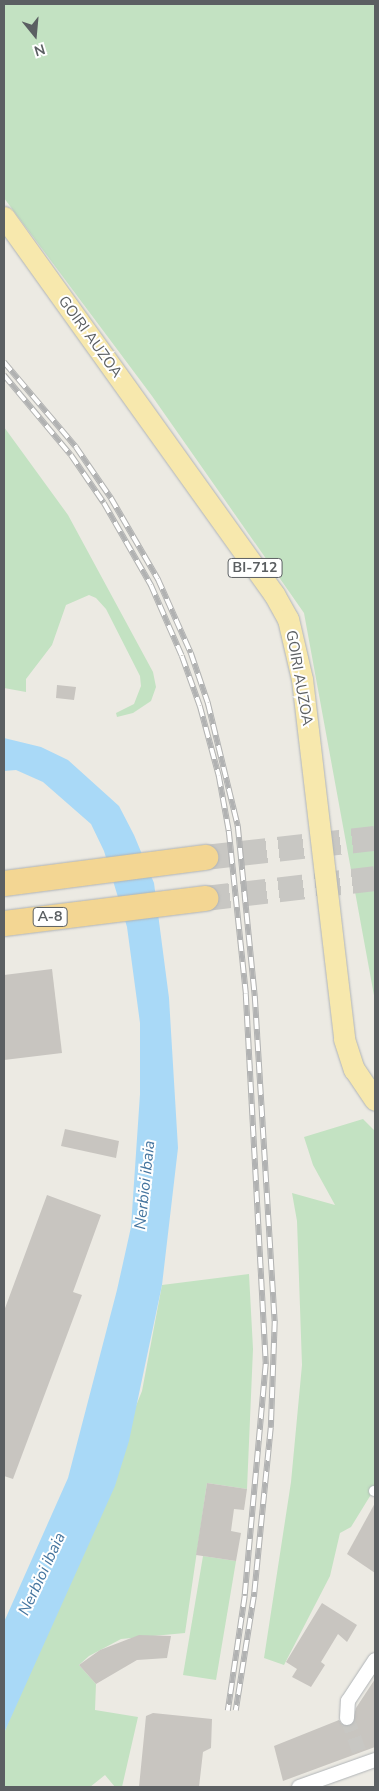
<!DOCTYPE html>
<html>
<head>
<meta charset="utf-8">
<style>
	body { margin:0 }
	#map { position:relative; width:379px; height:1791px; overflow:hidden; background:#eceae3; font-family:"Nunito Sans",sans-serif }
	div>[style] { position:absolute }
	.green>* { inset:0; background:#c3e2c2 }
	.water>* { inset:0; background:#a9d9f7 }
	.building>* { inset:0; background:#c8c5c0 }
	.minor-tunnel>* { height:14px; margin-top:-7px; transform-origin:0; background:repeating-linear-gradient(90deg,#c8c7c3 0 14px,transparent 0 21px) }
	.motorway-tunnel>* { height:25px; margin-top:-12.5px; transform-origin:0; background:repeating-linear-gradient(90deg,#c8c7c3 0 25px,transparent 0 37px) }
	.roads { filter:drop-shadow(0 0 1px #b0b4b7) drop-shadow(0 0 1px #b0b4b7) }
	.pedestrian>* { height:10px; margin:-5px; padding:0 5px; transform-origin:5px; border-radius:5px; background:#fff }
	.minor>* { height:14px; margin:-7px; padding:0 7px; transform-origin:7px; border-radius:7px; background:#fff }
	.primary>* { height:21px; margin:-10.5px; padding:0 10.5px; transform-origin:10.5px; border-radius:10.5px; background:#f7e8ad }
	.motorway>* { height:25px; margin:-12.5px; padding:0 12.5px; transform-origin:12.5px; border-radius:12.5px; background:#f3d693 }
	.rail>* { height:5.5px; margin-top:-2.75px; transform-origin:0; background:repeating-linear-gradient(90deg,#fff 0 11px,#b1b2b2 0 22px); box-sizing:border-box; border-block:1px solid #b1b2b2 }
	span { translate:-50% -50%; white-space:nowrap; text-align:center; line-height:1.15; -webkit-text-stroke:4px #fff; paint-order:stroke }
	.shield-label span { padding:1px 4px; background:#fff; border:1px solid; border-radius:4px; -webkit-text-stroke-width:0 }
	.shield-label { font-size:14px; color:#5b5f62; font-weight:700 }
	.street-label { font-size:15px; color:#5b5f62 }
	.water-label { font-size:16px; color:#45759f; font-style:italic }
	.frame { position:absolute; inset:0; border:5px solid #5b5f62; pointer-events:none }
	.north { position:absolute; left:10px; top:10px; width:50px; height:50px; -webkit-text-stroke:4px #fff; paint-order:stroke; rotate:163deg; font-size:14px; font-weight:700; line-height:20px; text-align:center; color:#5b5f62 }
	.north::after { content:''; display:block; margin:auto; width:18px; height:22px; background:#5b5f62; clip-path:polygon(50% 0,100% 100%,50% 72%,0 100%) }
</style>
</head>
<body>
<div id="map">
	<div class="green">
		<i style="clip-path:polygon(4px 4px,375px 4px,375px 1001px,304px 613px,152px 396px,4px 198px)"></i>
		<i style="clip-path:polygon(4px 427px,68px 515px,153px 672px,156px 687px,151px 701px,133px 713px,117px 717px,116px 713px,134px 704px,141px 686px,140px 676px,106px 609px,96px 598px,89px 595px,66px 605px,52px 645px,26px 679px,26px 692px,4px 688px)"></i>
		<i style="clip-path:polygon(363px 1119px,375px 1131px,375px 1488px,351px 1527px,340px 1533px,330px 1576px,284px 1665px,264px 1658px,291px 1482px,302px 1365px,297px 1221px,292px 1193px,335px 1205px,313px 1165px,304px 1137px)"></i>
		<i style="clip-path:polygon(249px 1274px,253px 1349px,247px 1489px,207px 1483px,185px 1633px,121px 1639px,89px 1656px,79px 1665px,96px 1684px,95px 1710px,138px 1717px,122px 1787px,115px 1787px,105px 1775px,90px 1787px,4px 1787px,4px 1733px,142px 1391px,162px 1285px)"></i>
		<i style="clip-path:polygon(203px 1556px,236px 1561px,216px 1680px,183px 1675px)"></i>
	</div>
	<div class="water">
		<i style="clip-path:polygon(4px 738px,41px 747px,68px 760px,119px 806px,134px 835px,154px 883px,169px 998px,178px 1148px,162px 1285px,129px 1441px,115px 1486px,4px 1733px,4px 1622px,68px 1478px,117px 1290px,131px 1227px,140px 1094px,140px 1023px,127px 927px,104px 851px,91px 824px,43px 782px,16px 770px,4px 771px)"></i>
	</div>
	<div class="building">
		<i style="clip-path:polygon(57px 685px,76px 687px,74px 700px,56px 698px)"></i>
		<i style="clip-path:polygon(52px 969px,62px 1053px,4px 1060px,4px 975px)"></i>
		<i style="clip-path:polygon(65px 1129px,119px 1141px,116px 1158px,61px 1146px)"></i>
		<i style="clip-path:polygon(47px 1195px,101px 1215px,73px 1292px,82px 1295px,13px 1479px,4px 1476px,4px 1311px)"></i>
		<i style="clip-path:polygon(207px 1483px,247px 1489px,244px 1510px,234px 1509px,231px 1531px,241px 1533px,236px 1561px,196px 1555px)"></i>
		<i style="clip-path:polygon(375px 1503px,375px 1573px,347px 1554px)"></i>
		<i style="clip-path:polygon(322px 1603px,357px 1625px,347px 1642px,338px 1634px,321px 1662px,325px 1665px,311px 1687px,292px 1677px,297px 1669px,286px 1662px)"></i>
		<i style="clip-path:polygon(139px 1635px,171px 1636px,167px 1658px,137px 1660px,96px 1684px,79px 1665px,100px 1650px)"></i>
		<i style="clip-path:polygon(375px 1679px,375px 1747px,283px 1781px,274px 1746px,339px 1720px,343px 1726px,351px 1726px,356px 1708px)"></i>
		<i style="clip-path:polygon(153px 1713px,212px 1719px,211px 1748px,203px 1752px,199px 1787px,139px 1787px,146px 1716px)"></i>
	</div>
	<div class="minor-tunnel">
		<i style="left:347px;top:1718px;width:37px;rotate:70deg"></i>
	</div>
	<div class="motorway-tunnel">
		<i style="left:205px;top:857px;width:171px;rotate:-6.4deg"></i>
		<i style="left:205px;top:898px;width:171px;rotate:-6.7deg"></i>
	</div>
	<div class="roads">
		<div class="pedestrian">
			<i style="left:374px;top:1491px;width:1px"></i>
		</div>
		<div class="minor">
			<i style="left:347px;top:1718px;width:17px;rotate:-87deg"></i>
			<i style="left:348px;top:1701px;width:49px;rotate:-56.6deg"></i>
			<i style="left:299px;top:1787px;width:81px;rotate:-19.6deg"></i>
		</div>
		<div class="primary">
			<i style="left:4px;top:217px;width:464px;rotate:54.4deg"></i>
			<i style="left:274px;top:594px;width:29px;rotate:61deg"></i>
			<i style="left:288px;top:619px;width:62px;rotate:76.9deg"></i>
			<i style="left:302px;top:679px;width:362px;rotate:83.3deg"></i>
			<i style="left:344px;top:1039px;width:32px;rotate:72deg"></i>
			<i style="left:354px;top:1069px;width:37px;rotate:56deg"></i>
		</div>
		<div class="motorway">
			<i style="left:4px;top:883px;width:203px;rotate:-7.4deg"></i>
			<i style="left:4px;top:923px;width:203px;rotate:-7.1deg"></i>
		</div>
	</div>
	<div class="rail">
		<i style="left:4px;top:362px;width:111px;rotate:49.7deg"></i>
		<i style="left:76px;top:447px;width:62px;rotate:55.5deg"></i>
		<i style="left:111px;top:498px;width:94px;rotate:59.9deg"></i>
		<i style="left:158px;top:579px;width:81px;rotate:66deg"></i>
		<i style="left:191px;top:653px;width:53px;rotate:71.2deg"></i>
		<i style="left:208px;top:703px;width:127px;rotate:76.3deg"></i>
		<i style="left:238px;top:826px;width:171px;rotate:84.3deg"></i>
		<i style="left:255px;top:996px;width:326px;rotate:86.5deg"></i>
		<i style="left:275px;top:1321px;width:107px;rotate:92.1deg"></i>
		<i style="left:271px;top:1428px;width:170px;rotate:95.7deg"></i>
		<i style="left:254px;top:1597px;width:115px;rotate:99deg"></i>
		<i style="left:4px;top:375px;width:104px;rotate:50.1deg"></i>
		<i style="left:71px;top:455px;width:58px;rotate:55.5deg"></i>
		<i style="left:104px;top:503px;width:95px;rotate:60.2deg"></i>
		<i style="left:151px;top:585px;width:77px;rotate:66.4deg"></i>
		<i style="left:182px;top:656px;width:53px;rotate:70.2deg"></i>
		<i style="left:200px;top:706px;width:73px;rotate:74.8deg"></i>
		<i style="left:219px;top:776px;width:56px;rotate:79.7deg"></i>
		<i style="left:229px;top:831px;width:164px;rotate:84deg"></i>
		<i style="left:246px;top:994px;width:371px;rotate:86.9deg"></i>
		<i style="left:266px;top:1364px;width:233px;rotate:95.2deg"></i>
		<i style="left:245px;top:1596px;width:116px;rotate:98.4deg"></i>
	</div>
	<div class="shield-label">
		<span style="left:255px;top:568px">BI-712</span>
		<span style="left:50px;top:917px">A-8</span>
	</div>
	<div class="street-label">
		<span style="left:90px;top:337px;rotate:54deg">GOIRI AUZOA</span>
		<span style="left:299px;top:678px;rotate:80deg">GOIRI AUZOA</span>
	</div>
	<div class="water-label">
		<span style="left:145px;top:1185px;rotate:-84deg">Nerbioi ibaia</span>
		<span style="left:42px;top:1574px;rotate:-65deg">Nerbioi ibaia</span>
	</div>
	<div class="frame"></div>
	<div class="north">N</div>
</div>
</body>
</html>
